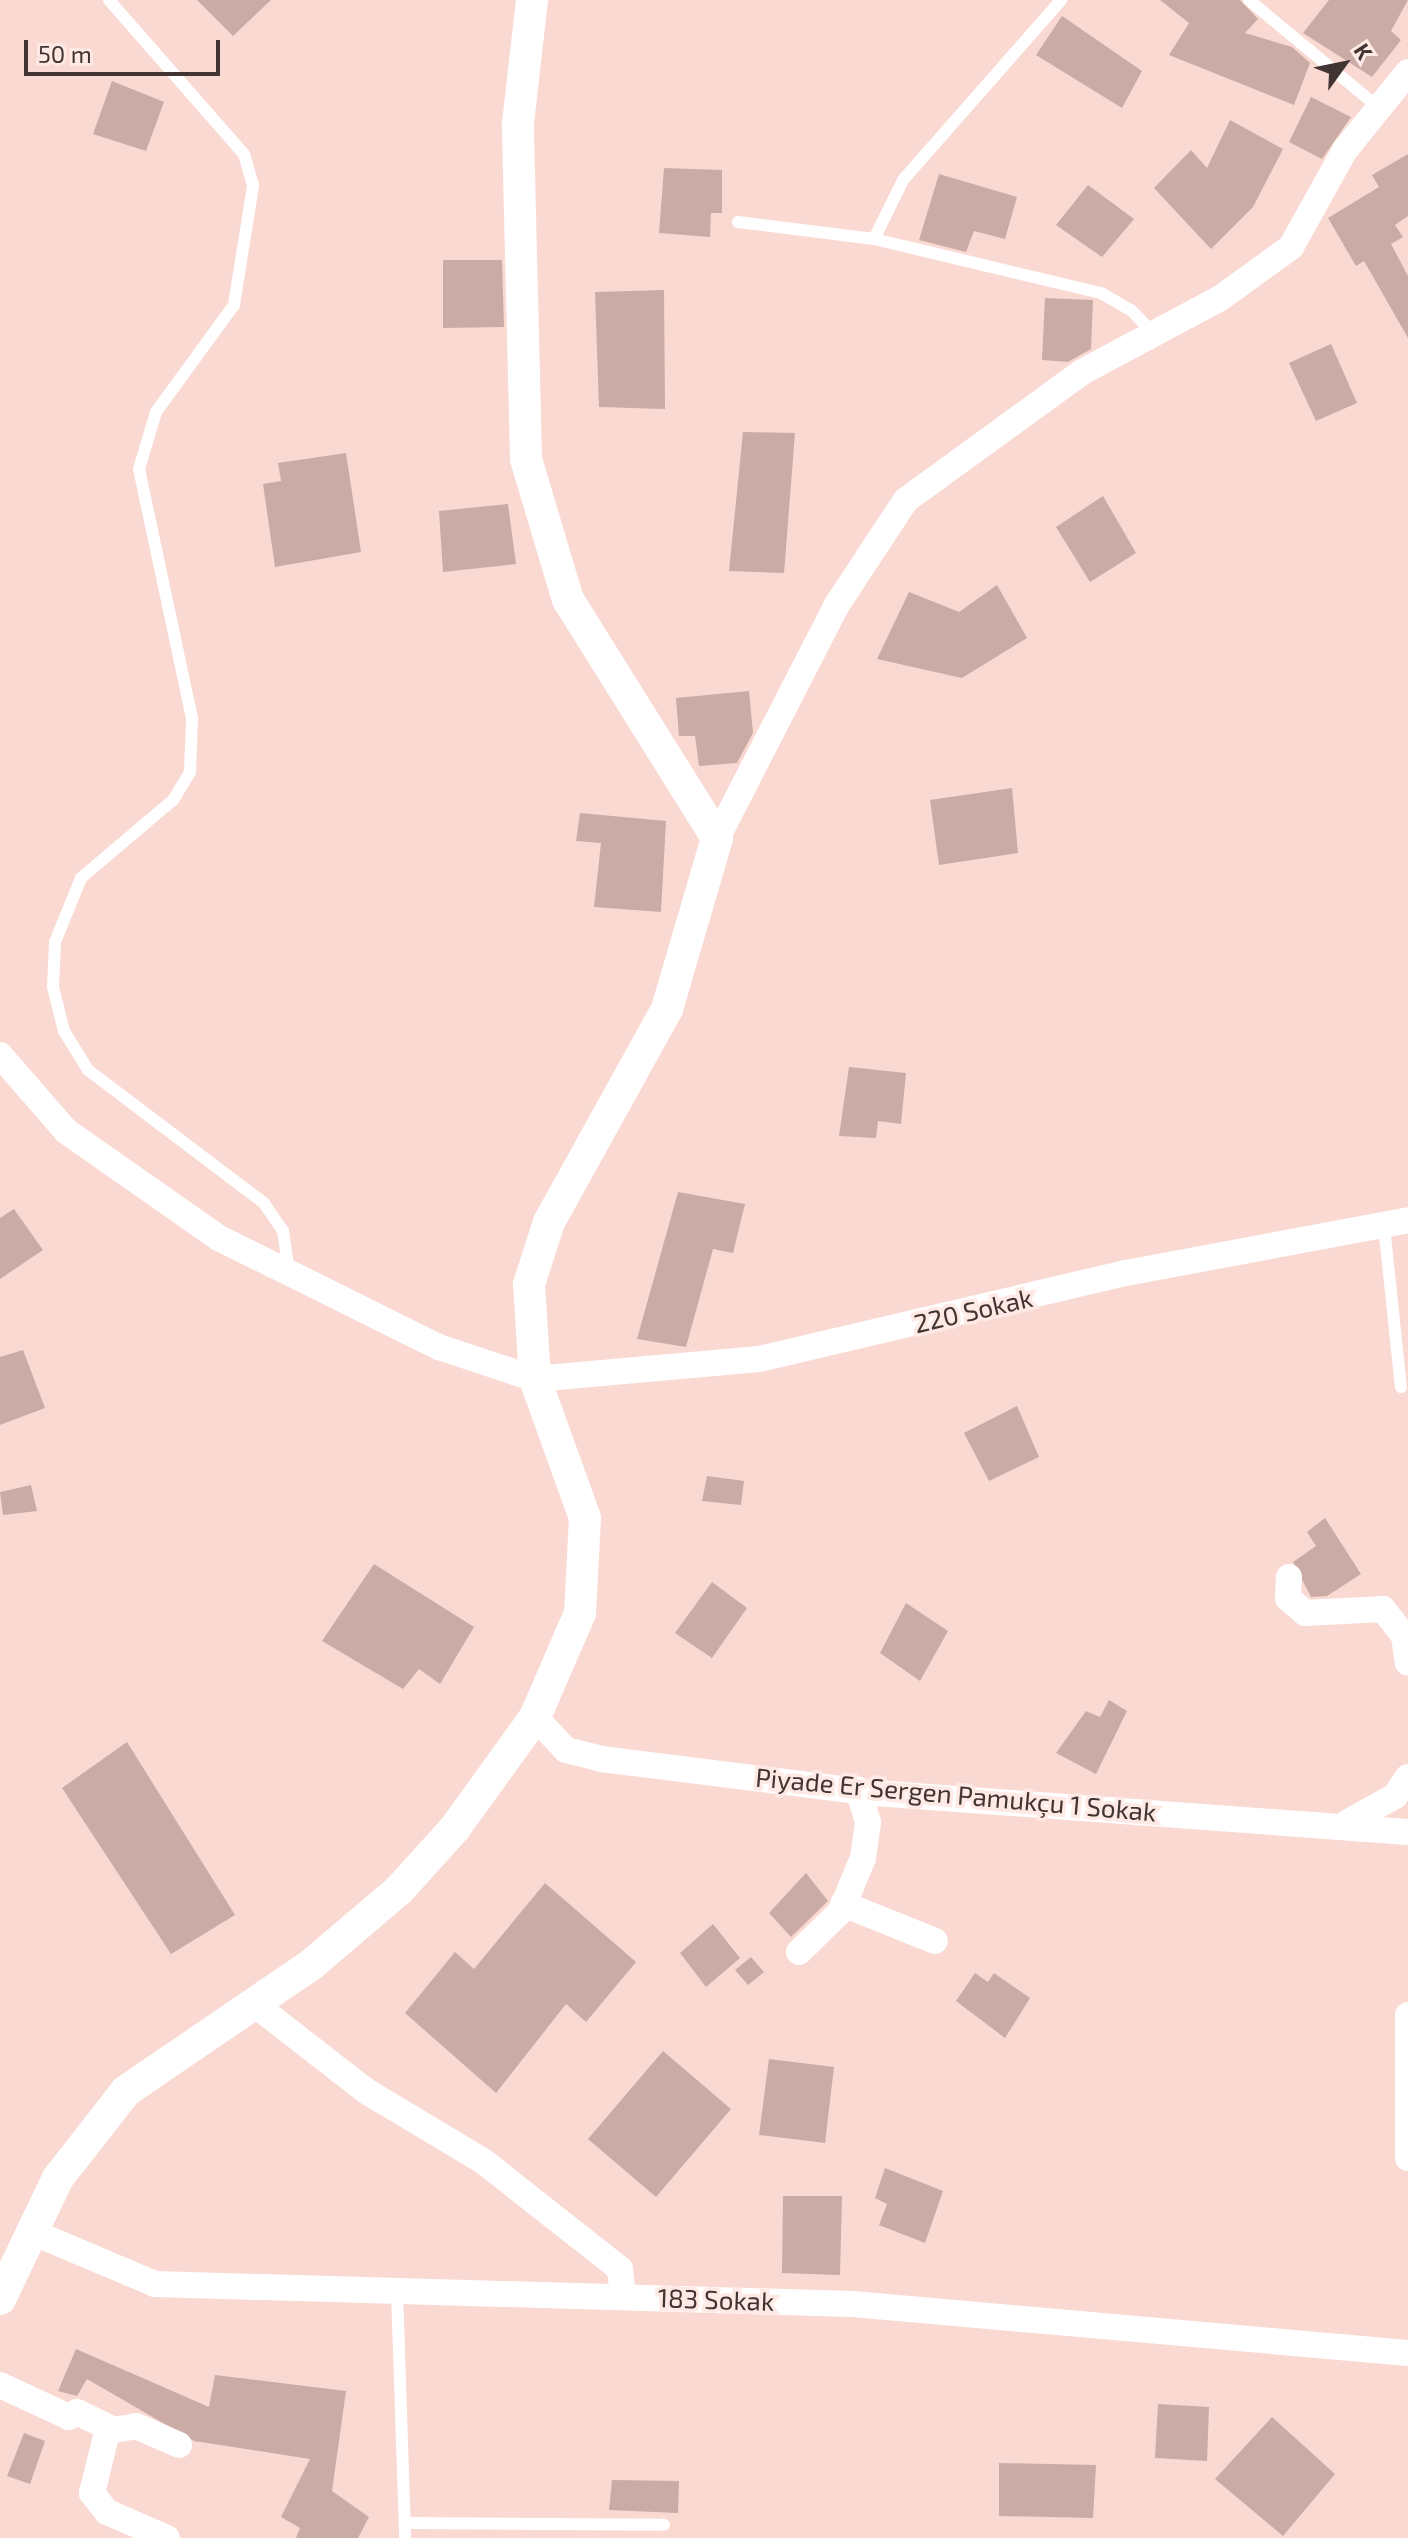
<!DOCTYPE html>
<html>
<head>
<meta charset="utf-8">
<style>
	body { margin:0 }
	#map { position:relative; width:1408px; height:2538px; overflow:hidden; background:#fad9d2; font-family:"Exo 2",sans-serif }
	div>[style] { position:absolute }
	.building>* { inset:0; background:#caaba5 }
	.service>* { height:12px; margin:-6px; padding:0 6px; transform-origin:6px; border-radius:6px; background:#fff }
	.minor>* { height:26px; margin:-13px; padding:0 13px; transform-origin:13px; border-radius:13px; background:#fff }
	.tertiary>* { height:32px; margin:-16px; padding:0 16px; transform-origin:16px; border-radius:16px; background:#fff }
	span { translate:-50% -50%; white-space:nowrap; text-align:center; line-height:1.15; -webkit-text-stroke:7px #fee9e5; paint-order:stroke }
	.street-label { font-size:26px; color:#413432 }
	.north { position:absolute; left:1304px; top:24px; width:80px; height:80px; -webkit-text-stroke:6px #fee9e5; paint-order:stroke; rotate:57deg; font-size:22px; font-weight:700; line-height:32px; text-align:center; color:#413432 }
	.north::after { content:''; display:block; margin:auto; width:28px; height:36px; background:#413432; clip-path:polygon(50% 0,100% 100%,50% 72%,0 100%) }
	.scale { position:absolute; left:24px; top:40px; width:196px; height:36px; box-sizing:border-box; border:4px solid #413432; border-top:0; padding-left:10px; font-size:24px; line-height:28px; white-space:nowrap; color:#413432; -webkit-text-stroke:6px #fee9e5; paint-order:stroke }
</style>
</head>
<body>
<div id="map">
	<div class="building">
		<i style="clip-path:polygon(197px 0,271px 0,233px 36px)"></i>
		<i style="clip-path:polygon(1160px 0,1240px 0,1258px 19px,1245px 33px,1292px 47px,1310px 63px,1294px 105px,1169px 55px,1189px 23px)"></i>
		<i style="clip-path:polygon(1329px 0,1408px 0,1391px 31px,1401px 40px,1372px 77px,1303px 33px)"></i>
		<i style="clip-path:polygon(1062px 16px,1142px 71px,1122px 108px,1036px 55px)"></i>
		<i style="clip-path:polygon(112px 81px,164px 102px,146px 151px,93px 134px)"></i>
		<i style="clip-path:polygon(1311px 97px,1351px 117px,1322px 159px,1289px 142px)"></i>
		<i style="clip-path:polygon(1230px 120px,1283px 149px,1253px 207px,1211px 249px,1154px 188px,1191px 150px,1207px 168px)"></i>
		<i style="clip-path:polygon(1408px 154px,1408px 216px,1395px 225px,1403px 237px,1391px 244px,1408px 276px,1408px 338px,1364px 261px,1356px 266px,1328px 218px,1379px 187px,1372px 175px)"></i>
		<i style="clip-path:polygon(664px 168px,722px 170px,722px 213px,711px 213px,710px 237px,659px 233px)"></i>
		<i style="clip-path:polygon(939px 174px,1017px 197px,1005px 239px,974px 231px,966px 252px,919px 240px)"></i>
		<i style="clip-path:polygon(1088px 185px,1134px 219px,1102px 257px,1056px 225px)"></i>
		<i style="clip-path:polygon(443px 260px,502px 260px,504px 327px,443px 328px)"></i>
		<i style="clip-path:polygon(664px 290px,665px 409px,599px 407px,595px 292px)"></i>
		<i style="clip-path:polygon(1045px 298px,1093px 300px,1091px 349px,1068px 362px,1042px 360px)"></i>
		<i style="clip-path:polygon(1331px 344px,1357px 403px,1316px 421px,1289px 363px)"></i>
		<i style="clip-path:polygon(743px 432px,795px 433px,784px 573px,729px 571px)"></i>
		<i style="clip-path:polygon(346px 453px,361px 552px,275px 567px,263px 484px,281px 481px,278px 463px)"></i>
		<i style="clip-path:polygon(1103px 496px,1136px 553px,1090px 582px,1056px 527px)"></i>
		<i style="clip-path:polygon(508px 504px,516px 564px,443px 572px,439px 511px)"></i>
		<i style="clip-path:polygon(997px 585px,1027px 638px,962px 678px,877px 659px,909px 592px,959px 612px)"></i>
		<i style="clip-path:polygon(749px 691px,753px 733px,737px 763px,699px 766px,695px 736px,679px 736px,676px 698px)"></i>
		<i style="clip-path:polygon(1012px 788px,1018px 853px,939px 865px,930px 800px)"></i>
		<i style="clip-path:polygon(580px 813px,666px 821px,661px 912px,594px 907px,601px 843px,576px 841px)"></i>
		<i style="clip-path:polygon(849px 1067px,906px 1073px,901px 1124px,878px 1121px,876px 1138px,839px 1136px)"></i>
		<i style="clip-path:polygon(678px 1192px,745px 1204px,733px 1253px,713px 1249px,686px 1347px,637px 1339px)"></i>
		<i style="clip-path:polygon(14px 1209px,43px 1250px,0 1279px,0 1218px)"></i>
		<i style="clip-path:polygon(23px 1350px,45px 1408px,0 1425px,0 1357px)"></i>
		<i style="clip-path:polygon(1017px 1406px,1039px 1457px,989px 1481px,964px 1433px)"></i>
		<i style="clip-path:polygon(707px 1476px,744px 1481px,741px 1505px,702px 1501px)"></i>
		<i style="clip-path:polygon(31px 1485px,37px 1511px,3px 1515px,0 1492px)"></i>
		<i style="clip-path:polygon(1325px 1518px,1361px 1574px,1327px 1596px,1311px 1597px,1293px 1562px,1316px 1546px,1307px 1532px)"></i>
		<i style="clip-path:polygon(374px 1564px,474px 1627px,440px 1684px,419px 1669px,403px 1689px,322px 1641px)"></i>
		<i style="clip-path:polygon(712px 1582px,747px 1608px,712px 1658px,675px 1633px)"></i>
		<i style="clip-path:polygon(906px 1603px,948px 1631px,920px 1681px,880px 1653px)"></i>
		<i style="clip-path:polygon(1109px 1700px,1127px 1711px,1096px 1774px,1056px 1753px,1086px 1711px,1100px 1717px)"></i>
		<i style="clip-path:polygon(127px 1742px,235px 1915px,171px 1954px,62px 1788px)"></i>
		<i style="clip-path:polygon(806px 1873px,828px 1901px,791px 1937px,769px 1913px)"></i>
		<i style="clip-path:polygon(545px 1883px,636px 1962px,586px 2022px,566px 2004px,496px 2093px,405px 2013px,455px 1952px,474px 1969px)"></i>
		<i style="clip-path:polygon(713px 1924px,740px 1958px,706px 1987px,680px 1953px)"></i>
		<i style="clip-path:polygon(751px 1957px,764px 1972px,748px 1985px,735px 1970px)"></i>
		<i style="clip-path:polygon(975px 1973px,988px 1982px,994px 1973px,1030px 1998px,1005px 2038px,956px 2001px)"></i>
		<i style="clip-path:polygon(663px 2051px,731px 2109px,656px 2197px,588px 2139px)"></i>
		<i style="clip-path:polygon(769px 2059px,834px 2067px,825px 2143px,759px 2135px)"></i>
		<i style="clip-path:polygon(885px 2168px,943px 2191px,925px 2243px,879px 2225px,887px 2204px,875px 2198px)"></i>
		<i style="clip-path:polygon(783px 2196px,842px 2196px,840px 2275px,782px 2273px)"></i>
		<i style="clip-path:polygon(76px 2349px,209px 2407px,215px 2375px,346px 2391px,332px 2491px,369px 2517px,358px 2538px,296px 2538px,300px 2528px,281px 2517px,310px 2459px,194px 2441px,87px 2379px,77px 2396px,58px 2391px)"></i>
		<i style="clip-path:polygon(1158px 2404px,1209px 2407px,1207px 2461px,1155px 2458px)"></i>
		<i style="clip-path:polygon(1272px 2417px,1335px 2474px,1283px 2536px,1215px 2479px)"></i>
		<i style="clip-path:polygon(24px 2433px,45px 2441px,30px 2484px,7px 2476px)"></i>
		<i style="clip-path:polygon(999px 2463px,1096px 2465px,1093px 2518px,999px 2516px)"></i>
		<i style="clip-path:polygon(612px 2480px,679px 2481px,678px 2513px,609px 2510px)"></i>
	</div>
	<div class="service">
		<i style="left:109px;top:0;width:205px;rotate:48.8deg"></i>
		<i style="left:244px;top:154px;width:33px;rotate:74deg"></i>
		<i style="left:253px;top:186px;width:121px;rotate:99.1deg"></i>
		<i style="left:234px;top:305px;width:132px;rotate:126.1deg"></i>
		<i style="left:156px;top:412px;width:59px;rotate:106.6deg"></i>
		<i style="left:139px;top:469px;width:256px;rotate:78deg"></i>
		<i style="left:192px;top:719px;width:53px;rotate:92.2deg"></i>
		<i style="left:190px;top:772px;width:33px;rotate:121deg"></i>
		<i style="left:173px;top:800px;width:121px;rotate:139.7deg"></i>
		<i style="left:81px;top:878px;width:69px;rotate:112.1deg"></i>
		<i style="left:55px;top:942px;width:45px;rotate:92.5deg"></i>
		<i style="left:53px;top:987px;width:45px;rotate:76deg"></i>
		<i style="left:64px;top:1031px;width:46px;rotate:58.4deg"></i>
		<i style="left:88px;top:1070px;width:221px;rotate:37.1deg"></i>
		<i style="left:264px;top:1203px;width:34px;rotate:56deg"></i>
		<i style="left:283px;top:1231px;width:41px;rotate:81.7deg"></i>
		<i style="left:1249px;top:0;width:169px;rotate:39.7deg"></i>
		<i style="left:738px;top:222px;width:137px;rotate:7.1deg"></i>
		<i style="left:874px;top:239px;width:233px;rotate:13.4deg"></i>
		<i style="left:1101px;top:293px;width:34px;rotate:30deg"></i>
		<i style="left:1131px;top:310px;width:33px;rotate:46deg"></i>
		<i style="left:874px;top:239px;width:66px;rotate:-63.8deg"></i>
		<i style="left:903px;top:180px;width:240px;rotate:-48.7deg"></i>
		<i style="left:1384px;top:1226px;width:162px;rotate:84deg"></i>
		<i style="left:397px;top:2291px;width:247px;rotate:88.1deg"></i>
		<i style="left:406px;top:2523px;width:258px;rotate:0.4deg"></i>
	</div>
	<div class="minor">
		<i style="left:717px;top:838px;width:261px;rotate:-62.8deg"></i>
		<i style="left:836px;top:606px;width:127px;rotate:-56.6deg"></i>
		<i style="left:906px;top:500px;width:218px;rotate:-36deg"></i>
		<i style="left:1082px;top:372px;width:155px;rotate:-28.1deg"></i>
		<i style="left:1219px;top:299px;width:89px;rotate:-35.8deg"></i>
		<i style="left:1291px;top:247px;width:111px;rotate:-60.9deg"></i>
		<i style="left:1345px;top:150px;width:100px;rotate:-51.1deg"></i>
		<i style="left:0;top:1055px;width:101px;rotate:49deg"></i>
		<i style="left:66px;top:1131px;width:187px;rotate:35deg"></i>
		<i style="left:219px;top:1238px;width:246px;rotate:26.4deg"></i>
		<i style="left:439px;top:1347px;width:101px;rotate:18.4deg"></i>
		<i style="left:535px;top:1379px;width:225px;rotate:-5.1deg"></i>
		<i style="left:759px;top:1359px;width:377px;rotate:-13.2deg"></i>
		<i style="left:1126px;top:1273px;width:287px;rotate:-10.6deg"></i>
		<i style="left:1289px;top:1577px;width:21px;rotate:93deg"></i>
		<i style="left:1288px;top:1598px;width:23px;rotate:41deg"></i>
		<i style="left:1305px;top:1613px;width:78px;rotate:-2.9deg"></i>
		<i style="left:1383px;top:1609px;width:34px;rotate:52deg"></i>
		<i style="left:1404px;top:1636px;width:27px;rotate:82deg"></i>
		<i style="left:535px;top:1717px;width:45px;rotate:46.8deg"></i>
		<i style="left:566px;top:1750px;width:36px;rotate:14deg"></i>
		<i style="left:601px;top:1759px;width:276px;rotate:7.1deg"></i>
		<i style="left:875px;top:1793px;width:534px;rotate:4.18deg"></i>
		<i style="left:1348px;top:1822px;width:54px;rotate:-29deg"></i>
		<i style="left:1395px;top:1796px;width:23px;rotate:-56deg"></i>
		<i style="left:843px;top:1904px;width:99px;rotate:21.9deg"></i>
		<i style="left:799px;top:1952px;width:59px;rotate:-44.3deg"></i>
		<i style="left:841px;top:1911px;width:57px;rotate:-67.5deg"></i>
		<i style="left:863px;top:1858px;width:36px;rotate:-82deg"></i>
		<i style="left:868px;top:1822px;width:34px;rotate:-107deg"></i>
		<i style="left:253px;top:2003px;width:143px;rotate:37.9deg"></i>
		<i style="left:366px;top:2091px;width:136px;rotate:30.9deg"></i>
		<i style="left:483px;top:2161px;width:174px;rotate:38.2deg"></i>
		<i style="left:620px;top:2269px;width:27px;rotate:84deg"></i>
		<i style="left:1408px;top:2015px;width:143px;rotate:90deg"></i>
		<i style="left:32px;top:2232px;width:134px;rotate:22.9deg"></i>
		<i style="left:155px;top:2284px;width:698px;rotate:1.64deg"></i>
		<i style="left:853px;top:2304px;width:557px;rotate:5.05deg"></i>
		<i style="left:0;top:2385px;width:76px;rotate:24.9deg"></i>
		<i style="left:69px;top:2417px;width:9px;rotate:-32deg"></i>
		<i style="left:77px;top:2412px;width:41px;rotate:25.9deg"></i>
		<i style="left:114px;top:2430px;width:22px;rotate:-10deg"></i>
		<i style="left:136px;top:2426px;width:47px;rotate:23.8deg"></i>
		<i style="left:108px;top:2428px;width:67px;rotate:103.8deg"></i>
		<i style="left:92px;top:2493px;width:24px;rotate:52deg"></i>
		<i style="left:107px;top:2512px;width:65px;rotate:23.4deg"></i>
	</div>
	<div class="tertiary">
		<i style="left:0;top:2299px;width:134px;rotate:-64.4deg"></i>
		<i style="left:58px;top:2178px;width:110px;rotate:-52deg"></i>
		<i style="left:126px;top:2091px;width:225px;rotate:-34.3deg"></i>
		<i style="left:312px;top:1964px;width:114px;rotate:-40.4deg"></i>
		<i style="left:399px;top:1890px;width:84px;rotate:-47.9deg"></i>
		<i style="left:455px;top:1828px;width:137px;rotate:-54.2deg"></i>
		<i style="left:535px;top:1717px;width:113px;rotate:-66.6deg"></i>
		<i style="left:580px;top:1613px;width:95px;rotate:-87deg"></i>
		<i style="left:585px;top:1518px;width:148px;rotate:-109.8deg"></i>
		<i style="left:535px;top:1379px;width:95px;rotate:-93.6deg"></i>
		<i style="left:529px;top:1284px;width:65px;rotate:-72.1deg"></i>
		<i style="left:549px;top:1222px;width:244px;rotate:-61deg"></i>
		<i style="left:667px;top:1009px;width:178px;rotate:-73.7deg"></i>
		<i style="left:717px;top:838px;width:281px;rotate:-122deg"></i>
		<i style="left:568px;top:600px;width:147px;rotate:-106.6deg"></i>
		<i style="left:526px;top:459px;width:336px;rotate:-91.4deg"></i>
		<i style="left:518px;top:123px;width:124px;rotate:-83.5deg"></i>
	</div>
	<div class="street-label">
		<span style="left:973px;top:1310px;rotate:-13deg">220 Sokak</span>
		<span style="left:956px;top:1794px;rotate:5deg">Piyade Er Sergen Pamukçu 1 Sokak</span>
		<span style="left:716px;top:2299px;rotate:2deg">183 Sokak</span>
	</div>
	<div class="north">K</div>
	<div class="scale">50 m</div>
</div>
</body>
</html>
